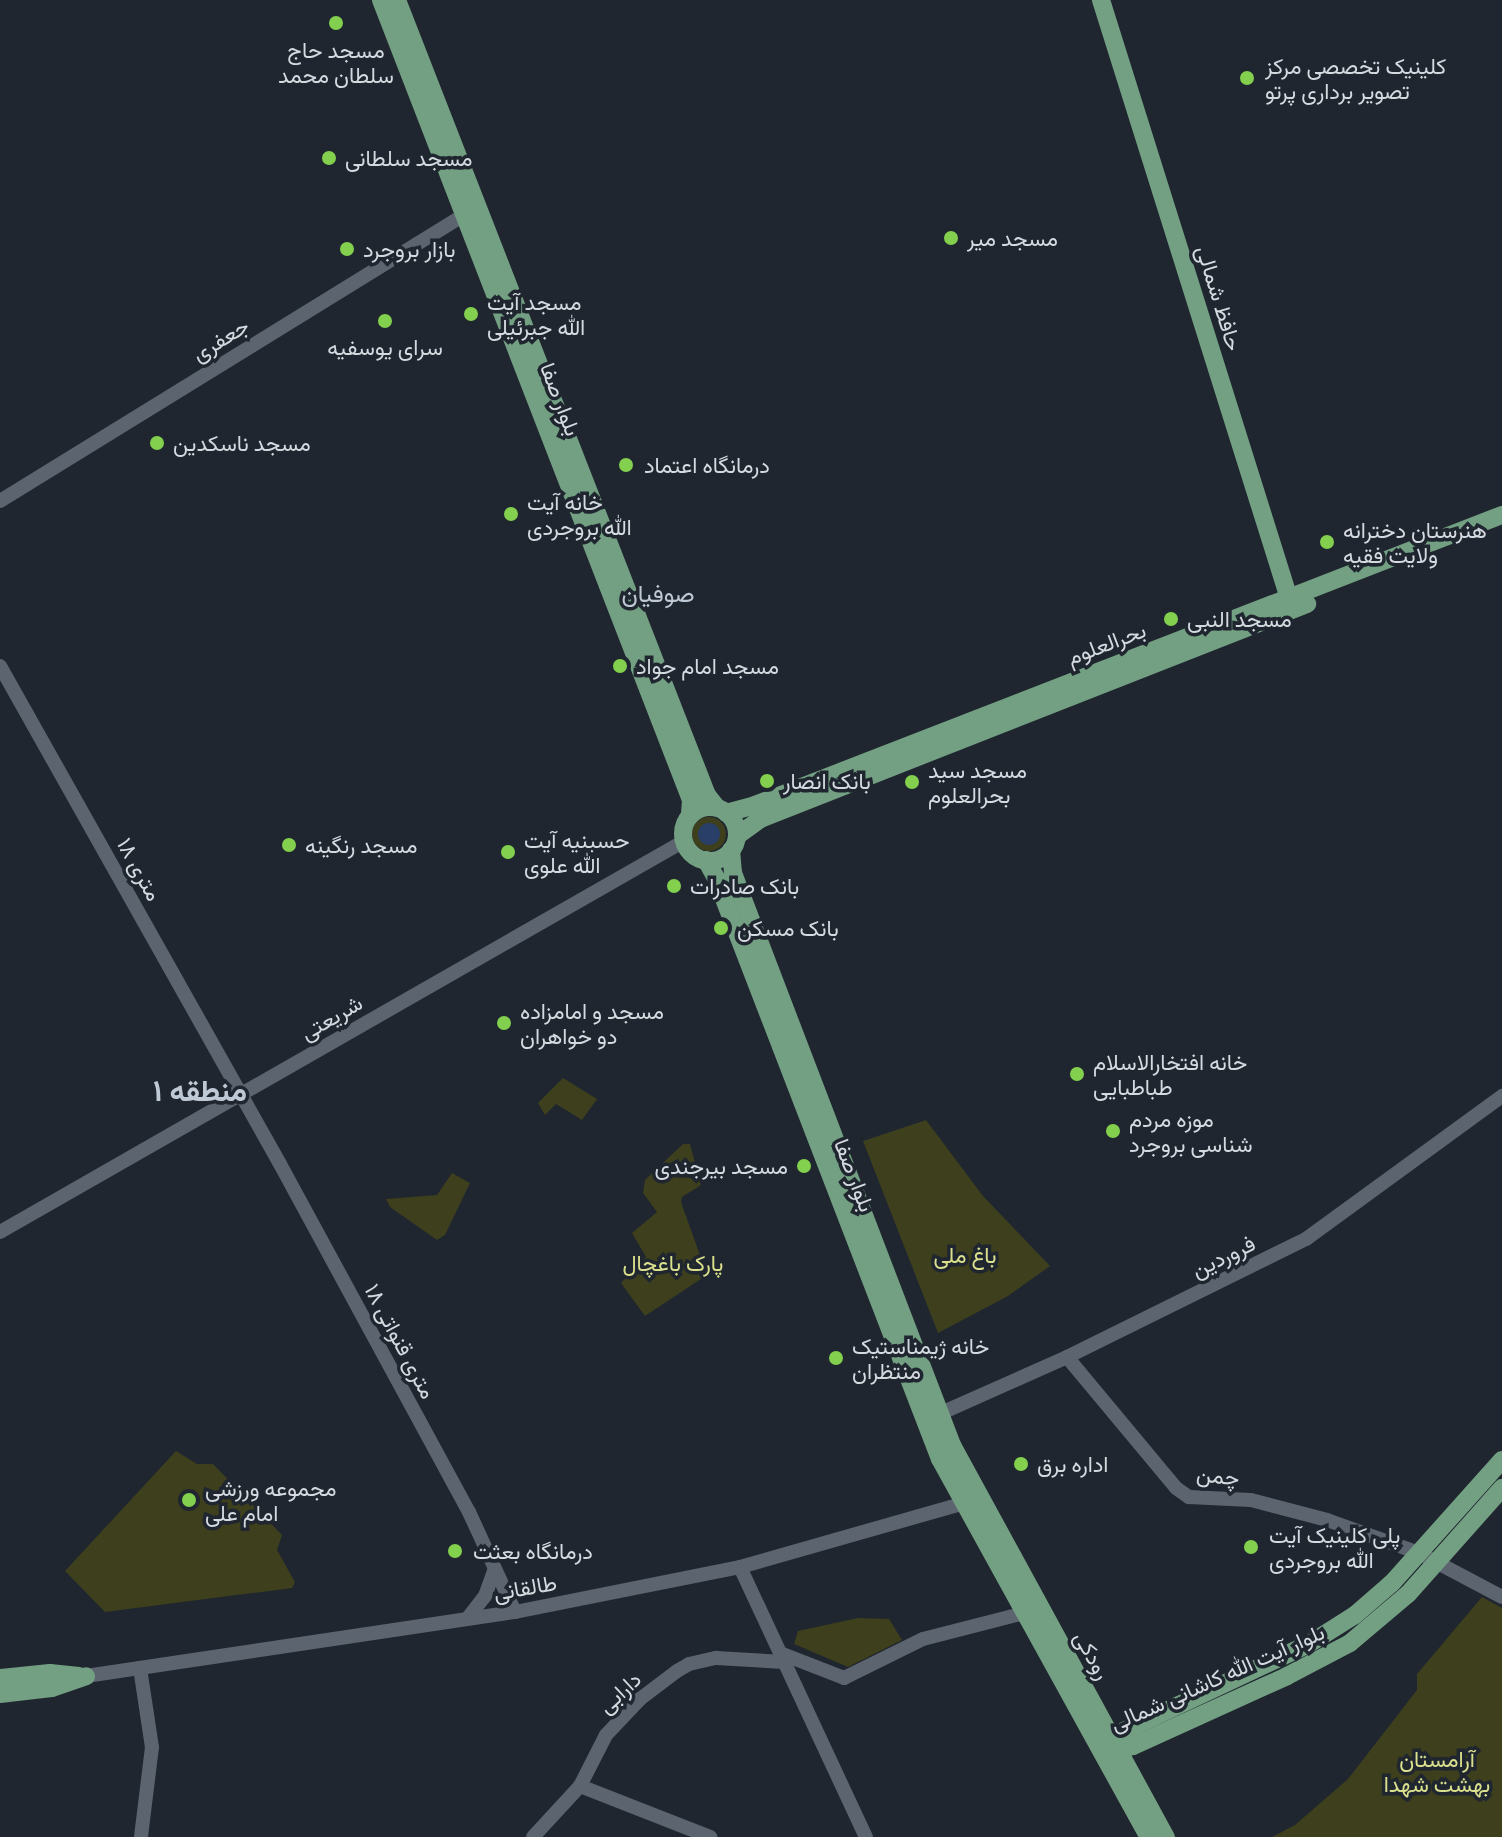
<!DOCTYPE html>
<html>
<head>
<meta charset="utf-8">
<style>
	body { margin:0 }
	#map { position:relative; width:1502px; height:1837px; overflow:hidden; background:#1f262f; font-family:Ubuntu,Vazirmatn,sans-serif }
	div>[style] { position:absolute }
	.green>* { inset:0; background:#3d3f1d }
	.round { border-radius:50% }
	.water>* { inset:0; background:#2a3f68 }
	.minor>* { height:14px; margin:-7px; padding:0 7px; transform-origin:7px; border-radius:7px; background:#5c646f }
	.major>* { height:18px; margin:-9px; padding:0 9px; transform-origin:9px; border-radius:9px; background:#73a083 }
	.major>.ring { margin:-9px; padding:0; box-sizing:content-box; background:none; border:18px solid #73a083; border-radius:50% }
	.dots>* { width:22px; height:22px; translate:-50% -50%; box-sizing:border-box; border:4px solid #1f262f; border-radius:50% }
	span { translate:-50% -50%; white-space:nowrap; text-align:center; line-height:1.15; -webkit-text-stroke:7px #1f262f; paint-order:stroke }
	.poi-label { font-size:22px; color:#d5dae0 }
	.left { translate:0 -50%; text-align:left }
	.right { translate:-100% -50%; text-align:right }
	.street-label { font-size:22px; color:#d5dae0 }
	.park-label { font-size:22px; color:#dbe08d }
	.neighbourhood-label { font-size:24px; color:#bfc9d5 }
	.district-label { font-size:30px; color:#bfc9d5; font-weight:700 }
</style>
</head>
<body>
<div id="map">
	<div class="green">
		<i class="round" style="left:692px;top:817px;width:34px;height:34px"></i>
		<i style="clip-path:polygon(563px 1078px,597px 1099px,582px 1120px,556px 1104px,545px 1115px,538px 1103px)"></i>
		<i style="clip-path:polygon(926px 1120px,983px 1196px,1050px 1266px,1008px 1296px,938px 1333px,863px 1141px)"></i>
		<i style="clip-path:polygon(683px 1144px,690px 1144px,701px 1185px,682px 1197px,681px 1202px,707px 1275px,645px 1316px,621px 1283px,646px 1257px,632px 1233px,657px 1212px,643px 1193px,645px 1180px)"></i>
		<i style="clip-path:polygon(452px 1173px,470px 1183px,445px 1235px,437px 1240px,390px 1207px,386px 1199px,437px 1195px)"></i>
		<i style="clip-path:polygon(176px 1451px,197px 1464px,213px 1464px,282px 1535px,277px 1550px,295px 1582px,292px 1588px,105px 1612px,65px 1571px)"></i>
		<i style="clip-path:polygon(1482px 1597px,1502px 1608px,1502px 1837px,1272px 1837px,1295px 1825px,1348px 1779px,1417px 1690px,1417px 1674px)"></i>
		<i style="clip-path:polygon(858px 1618px,889px 1619px,902px 1640px,848px 1667px,794px 1644px,798px 1631px)"></i>
	</div>
	<div class="water">
		<i class="round" style="left:698px;top:823px;width:22px;height:22px"></i>
	</div>
	<div class="minor">
		<i style="left:0;top:501px;width:545px;rotate:-31.65deg"></i>
		<i style="left:0;top:666px;width:571px;rotate:60.65deg"></i>
		<i style="left:280px;top:1164px;width:396px;rotate:61.5deg"></i>
		<i style="left:469px;top:1512px;width:110px;rotate:65.3deg"></i>
		<i style="left:0;top:1232px;width:788px;rotate:-29.75deg"></i>
		<i style="left:1067px;top:1357px;width:170px;rotate:50.2deg"></i>
		<i style="left:1176px;top:1488px;width:16px;rotate:35deg"></i>
		<i style="left:1189px;top:1497px;width:62px;rotate:2.8deg"></i>
		<i style="left:1251px;top:1500px;width:79px;rotate:14.7deg"></i>
		<i style="left:1327px;top:1520px;width:98px;rotate:19.7deg"></i>
		<i style="left:1419px;top:1553px;width:94px;rotate:27.9deg"></i>
		<i style="left:939px;top:1414px;width:140px;rotate:-24deg"></i>
		<i style="left:1067px;top:1357px;width:267px;rotate:-26.3deg"></i>
		<i style="left:1306px;top:1239px;width:243px;rotate:-36.1deg"></i>
		<i style="left:740px;top:1567px;width:298px;rotate:65deg"></i>
		<i style="left:467px;top:1619px;width:29px;rotate:-52deg"></i>
		<i style="left:485px;top:1596px;width:29px;rotate:-70deg"></i>
		<i style="left:780px;top:1653px;width:69px;rotate:21.3deg"></i>
		<i style="left:844px;top:1678px;width:88px;rotate:-26.3deg"></i>
		<i style="left:923px;top:1639px;width:104px;rotate:-14.4deg"></i>
		<i style="left:140px;top:1668px;width:80px;rotate:81.4deg"></i>
		<i style="left:152px;top:1747px;width:91px;rotate:97deg"></i>
		<i style="left:86px;top:1676px;width:434px;rotate:-8.5deg"></i>
		<i style="left:515px;top:1612px;width:229px;rotate:-11.3deg"></i>
		<i style="left:740px;top:1567px;width:240px;rotate:-15.9deg"></i>
		<i style="left:580px;top:1786px;width:140px;rotate:21.4deg"></i>
		<i style="left:533px;top:1837px;width:69px;rotate:-47.3deg"></i>
		<i style="left:580px;top:1786px;width:57px;rotate:-63deg"></i>
		<i style="left:606px;top:1735px;width:50px;rotate:-46.6deg"></i>
		<i style="left:640px;top:1699px;width:46px;rotate:-37.1deg"></i>
		<i style="left:677px;top:1671px;width:14px;rotate:-30deg"></i>
		<i style="left:689px;top:1664px;width:28px;rotate:-13deg"></i>
		<i style="left:716px;top:1658px;width:68px;rotate:3.4deg"></i>
	</div>
	<div class="major">
		<i style="left:381px;top:0;width:858px;rotate:68.82deg"></i>
		<i style="left:691px;top:800px;width:16px;rotate:94deg"></i>
		<i style="left:397px;top:0;width:853px;rotate:68.7deg"></i>
		<i style="left:707px;top:795px;width:16px;rotate:52deg"></i>
		<i style="left:1101px;top:0;width:637px;rotate:72.56deg"></i>
		<i class="ring" style="left:683px;top:807px;width:36px;height:36px"></i>
		<i style="left:726px;top:813px;width:30px;rotate:-15deg"></i>
		<i style="left:755px;top:805px;width:801px;rotate:-21.22deg"></i>
		<i style="left:737px;top:836px;width:29px;rotate:-36deg"></i>
		<i style="left:760px;top:819px;width:588px;rotate:-21.46deg"></i>
		<i style="left:731px;top:850px;width:23px;rotate:85deg"></i>
		<i style="left:733px;top:873px;width:612px;rotate:69.05deg"></i>
		<i style="left:952px;top:1445px;width:447px;rotate:61.4deg"></i>
		<i style="left:706px;top:860px;width:21px;rotate:61deg"></i>
		<i style="left:716px;top:878px;width:623px;rotate:68.92deg"></i>
		<i style="left:940px;top:1459px;width:432px;rotate:61.1deg"></i>
		<i style="left:0;top:1678px;width:50px;rotate:-5.7deg"></i>
		<i style="left:50px;top:1673px;width:29px;rotate:6deg"></i>
		<i style="left:0;top:1694px;width:52px;rotate:-6.6deg"></i>
		<i style="left:52px;top:1688px;width:36px;rotate:-19deg"></i>
		<i style="left:1105px;top:1745px;width:10px;rotate:-53deg"></i>
		<i style="left:1111px;top:1737px;width:219px;rotate:-25.2deg"></i>
		<i style="left:1309px;top:1644px;width:54px;rotate:-32.2deg"></i>
		<i style="left:1355px;top:1615px;width:49px;rotate:-40.9deg"></i>
		<i style="left:1392px;top:1583px;width:165px;rotate:-48.2deg"></i>
		<i style="left:1108px;top:1751px;width:25px;rotate:-11deg"></i>
		<i style="left:1133px;top:1746px;width:169px;rotate:-24.4deg"></i>
		<i style="left:1287px;top:1676px;width:71px;rotate:-27.6deg"></i>
		<i style="left:1350px;top:1643px;width:76px;rotate:-40.2deg"></i>
		<i style="left:1408px;top:1594px;width:142px;rotate:-48.4deg"></i>
	</div>
	<div class="dots">
		<i style="left:336px;top:23px;background:#83d04e"></i>
		<i style="left:1247px;top:78px;background:#83d04e"></i>
		<i style="left:329px;top:158px;background:#83d04e"></i>
		<i style="left:951px;top:238px;background:#83d04e"></i>
		<i style="left:347px;top:249px;background:#83d04e"></i>
		<i style="left:471px;top:314px;background:#83d04e"></i>
		<i style="left:385px;top:321px;background:#83d04e"></i>
		<i style="left:157px;top:443px;background:#83d04e"></i>
		<i style="left:626px;top:465px;background:#83d04e"></i>
		<i style="left:511px;top:514px;background:#83d04e"></i>
		<i style="left:1327px;top:542px;background:#83d04e"></i>
		<i style="left:1171px;top:619px;background:#83d04e"></i>
		<i style="left:620px;top:666px;background:#83d04e"></i>
		<i style="left:767px;top:781px;background:#83d04e"></i>
		<i style="left:912px;top:782px;background:#83d04e"></i>
		<i style="left:289px;top:845px;background:#83d04e"></i>
		<i style="left:508px;top:852px;background:#83d04e"></i>
		<i style="left:674px;top:886px;background:#83d04e"></i>
		<i style="left:721px;top:928px;background:#83d04e"></i>
		<i style="left:504px;top:1023px;background:#83d04e"></i>
		<i style="left:1077px;top:1074px;background:#83d04e"></i>
		<i style="left:1113px;top:1131px;background:#83d04e"></i>
		<i style="left:804px;top:1166px;background:#83d04e"></i>
		<i style="left:836px;top:1358px;background:#83d04e"></i>
		<i style="left:1021px;top:1464px;background:#83d04e"></i>
		<i style="left:189px;top:1500px;background:#83d04e"></i>
		<i style="left:1251px;top:1547px;background:#83d04e"></i>
		<i style="left:455px;top:1551px;background:#83d04e"></i>
	</div>
	<div class="poi-label">
		<span style="left:336px;top:62px">مسجد حاج<br>سلطان محمد</span>
		<span class="left" style="left:1265px;top:78px">کلینیک تخصصی مرکز<br>تصویر برداری پرتو</span>
		<span class="left" style="left:345px;top:158px">مسجد سلطانی</span>
		<span class="left" style="left:967px;top:238px">مسجد میر</span>
		<span class="left" style="left:363px;top:249px">بازار بروجرد</span>
		<span class="left" style="left:487px;top:314px">مسجد آیت<br>الله جبرئیلی</span>
		<span style="left:385px;top:347px">سرای یوسفیه</span>
		<span class="left" style="left:173px;top:443px">مسجد ناسکدین</span>
		<span class="left" style="left:644px;top:465px">درمانگاه اعتماد</span>
		<span class="left" style="left:527px;top:514px">خانه آیت<br>الله بروجردی</span>
		<span class="left" style="left:1343px;top:542px">هنرستان دخترانه<br>ولایت فقیه</span>
		<span class="left" style="left:1187px;top:619px">مسجد النبی</span>
		<span class="left" style="left:636px;top:666px">مسجد امام جواد</span>
		<span class="left" style="left:928px;top:782px">مسجد سید<br>بحرالعلوم</span>
		<span class="left" style="left:783px;top:781px">بانک انصار</span>
		<span class="left" style="left:524px;top:852px">حسینیه آیت<br>الله علوی</span>
		<span class="left" style="left:305px;top:845px">مسجد رنگینه</span>
		<span class="left" style="left:690px;top:886px">بانک صادرات</span>
		<span class="left" style="left:737px;top:928px">بانک مسکن</span>
		<span class="left" style="left:520px;top:1023px">مسجد و امامزاده<br>دو خواهران</span>
		<span class="left" style="left:1093px;top:1074px">خانه افتخارالاسلام<br>طباطبایی</span>
		<span class="left" style="left:1129px;top:1131px">موزه مردم<br>شناسی بروجرد</span>
		<span class="right" style="left:788px;top:1166px">مسجد بیرجندی</span>
		<span class="left" style="left:852px;top:1358px">خانه ژیمناستیک<br>منتظران</span>
		<span class="left" style="left:1037px;top:1464px">اداره برق</span>
		<span class="left" style="left:205px;top:1500px">مجموعه ورزشی<br>امام علی</span>
		<span class="left" style="left:1269px;top:1547px">پلی کلینیک آیت<br>الله بروجردی</span>
		<span class="left" style="left:473px;top:1551px">درمانگاه بعثت</span>
	</div>
	<div class="street-label">
		<span style="left:1220px;top:298px;rotate:73deg">حافظ شمالی</span>
		<span style="left:220px;top:339px;rotate:-32deg">جعفری</span>
		<span style="left:561px;top:399px;rotate:69deg">بلوار صفا</span>
		<span style="left:1106px;top:643px;rotate:-21deg">بحرالعلوم</span>
		<span style="left:140px;top:869px;rotate:61deg">۱۸ متری</span>
		<span style="left:331px;top:1017px;rotate:-30deg">شریعتی</span>
		<span style="left:855px;top:1175px;rotate:69deg">بلوار صفا</span>
		<span style="left:1223px;top:1256px;rotate:-26deg">فروردین</span>
		<span style="left:401px;top:1341px;rotate:62deg">۱۸ متری قنواتی</span>
		<span style="left:1218px;top:1475px;rotate:6deg">چمن</span>
		<span style="left:525px;top:1587px;rotate:-10deg">طالقانی</span>
		<span style="left:1093px;top:1655px;rotate:61deg">رودکی</span>
		<span style="left:1217px;top:1677px;rotate:-24deg">بلوار آیت الله کاشانی شمالی</span>
		<span style="left:619px;top:1692px;rotate:-43deg">دارابی</span>
	</div>
	<div class="park-label">
		<span style="left:965px;top:1255px">باغ ملی</span>
		<span style="left:673px;top:1263px">پارک باغچال</span>
		<span style="left:1437px;top:1771px">آرامستان<br>بهشت شهدا</span>
	</div>
	<div class="neighbourhood-label">
		<span style="left:658px;top:594px">صوفیان</span>
	</div>
	<div class="district-label">
		<span style="left:200px;top:1090px">منطقه ۱</span>
	</div>
</div>
</body>
</html>
